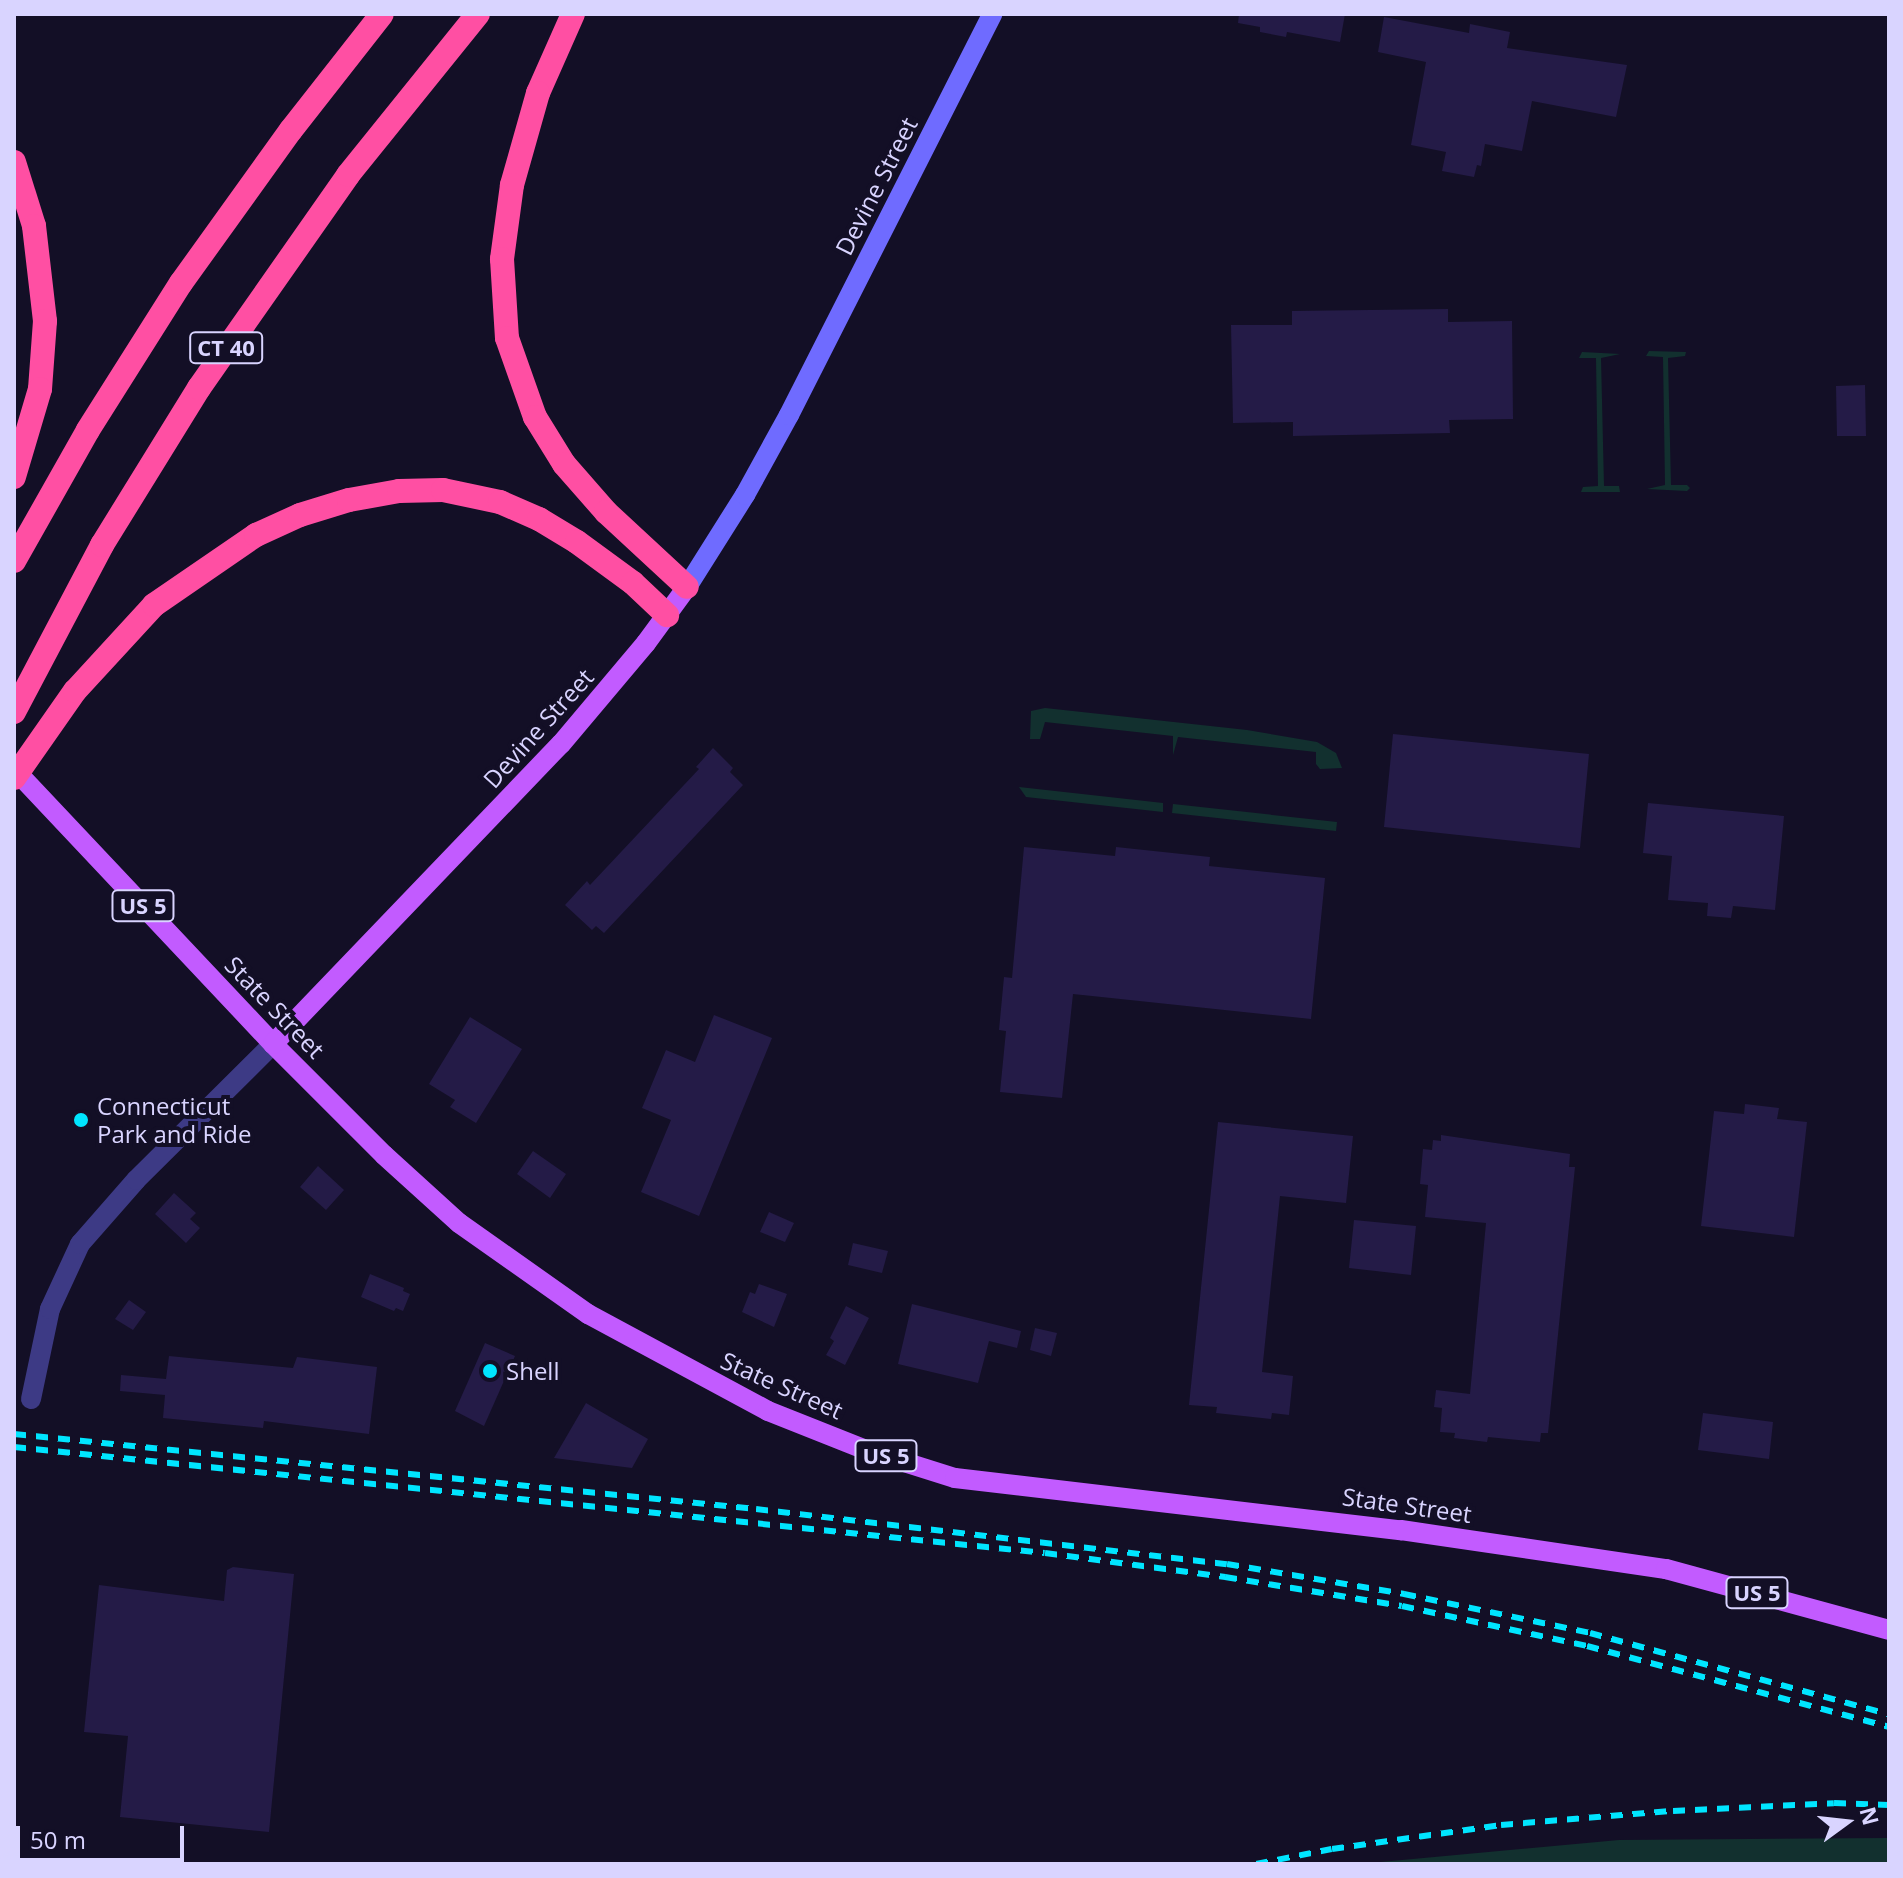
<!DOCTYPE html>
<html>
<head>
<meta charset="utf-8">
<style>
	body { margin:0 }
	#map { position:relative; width:1903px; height:1878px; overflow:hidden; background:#130f26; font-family:"Open Sans",sans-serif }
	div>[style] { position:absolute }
	.green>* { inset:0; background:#12302f }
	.building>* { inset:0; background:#241b47 }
	.street>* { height:20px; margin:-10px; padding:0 10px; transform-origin:10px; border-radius:10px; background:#3d3a85 }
	.secondary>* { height:20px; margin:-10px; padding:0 10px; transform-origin:10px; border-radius:10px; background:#6f6bff }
	.primary>* { height:20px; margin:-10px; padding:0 10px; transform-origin:10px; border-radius:10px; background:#c25bff }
	.highway>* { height:24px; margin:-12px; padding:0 12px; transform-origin:12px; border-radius:12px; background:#ff4fa3 }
	.rail>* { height:6px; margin-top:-3px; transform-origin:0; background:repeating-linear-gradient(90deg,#00e5ff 0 12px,transparent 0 22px) }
	.dots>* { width:22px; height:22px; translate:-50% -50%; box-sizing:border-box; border:4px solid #130f26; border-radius:50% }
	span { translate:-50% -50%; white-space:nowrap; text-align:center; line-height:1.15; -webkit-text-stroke:8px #130f26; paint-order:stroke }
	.shield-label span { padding:2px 6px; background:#130f26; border:2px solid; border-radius:6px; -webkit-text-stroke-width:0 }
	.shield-label { font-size:22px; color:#d9d4ff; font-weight:700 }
	.street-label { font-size:24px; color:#d9d4ff }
	.poi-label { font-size:24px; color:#d9d4ff }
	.left { translate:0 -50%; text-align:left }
	.frame { position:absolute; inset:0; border:16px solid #d9d4ff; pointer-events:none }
	.north { position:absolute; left:1807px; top:1782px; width:80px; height:80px; -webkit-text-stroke:6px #130f26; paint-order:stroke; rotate:75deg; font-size:22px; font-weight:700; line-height:32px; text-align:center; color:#d9d4ff }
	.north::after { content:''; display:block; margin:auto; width:28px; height:36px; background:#d9d4ff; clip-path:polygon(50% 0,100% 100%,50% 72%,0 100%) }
	.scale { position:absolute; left:16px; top:1826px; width:168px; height:36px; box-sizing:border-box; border:4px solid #d9d4ff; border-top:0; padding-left:10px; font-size:24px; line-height:28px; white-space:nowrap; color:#d9d4ff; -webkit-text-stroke:6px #130f26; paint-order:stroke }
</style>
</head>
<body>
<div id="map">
	<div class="green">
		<i style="clip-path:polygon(1649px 351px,1686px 352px,1685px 356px,1668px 358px,1671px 485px,1687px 485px,1690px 488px,1687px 491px,1647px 489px,1665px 485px,1663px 357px,1646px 356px)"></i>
		<i style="clip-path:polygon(1582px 352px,1620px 354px,1601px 358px,1604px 486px,1619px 486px,1620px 492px,1581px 492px,1583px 487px,1598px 486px,1596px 358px,1579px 358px)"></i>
		<i style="clip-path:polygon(1045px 708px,1247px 730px,1317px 742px,1336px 753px,1342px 768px,1320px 769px,1316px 764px,1316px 752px,1178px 737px,1173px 755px,1173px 736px,1045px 722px,1040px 739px,1030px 739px,1031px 711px)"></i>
		<i style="clip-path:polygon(1019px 787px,1163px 803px,1163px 812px,1026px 797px)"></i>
		<i style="clip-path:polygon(1173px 804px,1337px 822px,1336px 831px,1172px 813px)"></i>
		<i style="clip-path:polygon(1889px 1838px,1889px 1864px,1359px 1864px,1619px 1840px)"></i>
	</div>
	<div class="building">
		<i style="clip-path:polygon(1239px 14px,1345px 14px,1340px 42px,1287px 32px,1286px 37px,1260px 32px,1260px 27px,1238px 23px)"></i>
		<i style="clip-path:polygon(1384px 17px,1469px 33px,1470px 24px,1510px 32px,1507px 48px,1627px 65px,1616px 117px,1532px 101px,1522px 151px,1485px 144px,1481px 166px,1477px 165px,1474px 177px,1442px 171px,1446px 152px,1411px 145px,1426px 62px,1378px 52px)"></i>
		<i style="clip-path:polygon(1448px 309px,1448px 322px,1512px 321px,1513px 419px,1449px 420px,1450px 433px,1293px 436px,1293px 422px,1233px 423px,1231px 325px,1292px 325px,1292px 311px)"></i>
		<i style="clip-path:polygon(1865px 385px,1866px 436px,1837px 436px,1836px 386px)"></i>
		<i style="clip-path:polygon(1393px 734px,1589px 754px,1580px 848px,1384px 827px)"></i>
		<i style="clip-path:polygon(713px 748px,733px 768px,730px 772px,743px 785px,604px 933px,596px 926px,592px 930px,565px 905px,587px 881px,590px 885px,699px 769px,696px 767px)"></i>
		<i style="clip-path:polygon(1648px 803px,1784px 816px,1775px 910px,1733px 906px,1731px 918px,1707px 916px,1708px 903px,1668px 900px,1672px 856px,1643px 853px)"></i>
		<i style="clip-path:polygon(1024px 847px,1115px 856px,1116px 847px,1210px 857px,1209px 866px,1325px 878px,1311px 1019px,1073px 994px,1062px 1098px,1000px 1092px,1006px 1031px,999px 1030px,1004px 977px,1012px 978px)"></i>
		<i style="clip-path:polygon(714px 1015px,772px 1038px,699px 1216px,641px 1192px,671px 1120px,642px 1108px,666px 1050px,695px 1062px)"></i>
		<i style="clip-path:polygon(470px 1017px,522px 1049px,476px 1123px,450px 1107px,455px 1100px,429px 1084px)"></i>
		<i style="clip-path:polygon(1745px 1104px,1779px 1108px,1777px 1119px,1807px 1122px,1794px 1237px,1701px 1226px,1714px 1111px,1744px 1114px)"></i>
		<i style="clip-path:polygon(1218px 1122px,1353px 1136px,1346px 1203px,1280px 1196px,1262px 1372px,1293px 1376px,1289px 1415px,1272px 1413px,1271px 1419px,1216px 1413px,1217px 1407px,1189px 1405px)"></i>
		<i style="clip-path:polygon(1441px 1135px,1570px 1154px,1569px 1167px,1575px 1167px,1548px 1433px,1541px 1433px,1540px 1442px,1488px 1437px,1487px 1442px,1454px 1438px,1455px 1433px,1440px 1432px,1442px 1408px,1434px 1407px,1436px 1390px,1470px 1394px,1486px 1223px,1425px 1217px,1428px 1185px,1420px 1184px,1423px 1149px,1432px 1150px,1433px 1140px,1441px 1141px)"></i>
		<i style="clip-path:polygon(533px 1151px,566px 1174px,550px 1198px,517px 1174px)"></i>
		<i style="clip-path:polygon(318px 1166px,344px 1190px,326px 1210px,300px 1187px)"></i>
		<i style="clip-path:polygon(174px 1193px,196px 1213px,190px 1219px,200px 1228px,186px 1243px,155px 1214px)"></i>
		<i style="clip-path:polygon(769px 1212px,794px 1223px,785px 1242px,760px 1232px)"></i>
		<i style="clip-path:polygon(1354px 1220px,1416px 1226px,1411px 1275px,1349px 1268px)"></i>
		<i style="clip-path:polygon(853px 1243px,888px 1251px,882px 1273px,848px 1265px)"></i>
		<i style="clip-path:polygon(370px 1274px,404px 1288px,403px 1291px,410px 1294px,403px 1311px,396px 1308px,394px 1311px,361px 1297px)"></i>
		<i style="clip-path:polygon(759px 1284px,787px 1294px,774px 1327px,742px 1312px,750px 1292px,755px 1294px)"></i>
		<i style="clip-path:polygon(129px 1300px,146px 1312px,133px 1330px,115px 1319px)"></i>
		<i style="clip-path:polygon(912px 1304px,1021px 1331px,1017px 1348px,989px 1341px,978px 1383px,898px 1364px)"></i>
		<i style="clip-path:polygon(846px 1306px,869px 1318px,845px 1365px,826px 1355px,834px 1341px,830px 1338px)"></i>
		<i style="clip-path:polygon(1035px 1328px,1057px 1333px,1051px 1356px,1030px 1350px)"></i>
		<i style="clip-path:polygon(485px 1343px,515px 1356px,484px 1426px,455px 1411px)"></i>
		<i style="clip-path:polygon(169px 1356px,293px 1368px,297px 1357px,377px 1367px,369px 1434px,264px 1421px,263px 1428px,163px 1418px,165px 1395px,120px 1391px,121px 1375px,166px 1379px)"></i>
		<i style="clip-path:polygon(586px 1403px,648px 1439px,632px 1468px,554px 1458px)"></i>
		<i style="clip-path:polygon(1703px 1413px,1773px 1422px,1769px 1459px,1698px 1450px)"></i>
		<i style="clip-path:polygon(233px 1567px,294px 1574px,269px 1832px,120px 1817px,128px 1736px,84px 1732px,99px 1585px,224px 1601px,227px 1570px)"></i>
	</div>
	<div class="street">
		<i style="left:31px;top:1399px;width:92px;rotate:-78.1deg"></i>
		<i style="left:50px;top:1309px;width:72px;rotate:-65.2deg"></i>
		<i style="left:80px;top:1244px;width:85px;rotate:-48.8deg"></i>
		<i style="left:136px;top:1180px;width:193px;rotate:-44.8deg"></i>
	</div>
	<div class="secondary">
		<i style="left:687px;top:587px;width:109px;rotate:-57.8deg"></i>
		<i style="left:745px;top:495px;width:91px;rotate:-61.2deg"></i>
		<i style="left:789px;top:415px;width:449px;rotate:-63.1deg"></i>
	</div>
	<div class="primary">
		<i style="left:14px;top:769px;width:378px;rotate:46.7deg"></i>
		<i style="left:273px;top:1044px;width:157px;rotate:45deg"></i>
		<i style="left:384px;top:1155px;width:101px;rotate:42.2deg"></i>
		<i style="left:459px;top:1223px;width:158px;rotate:35.2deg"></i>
		<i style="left:588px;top:1314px;width:204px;rotate:28.3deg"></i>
		<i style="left:768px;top:1411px;width:105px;rotate:21.7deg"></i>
		<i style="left:866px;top:1450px;width:93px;rotate:17.5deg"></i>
		<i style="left:955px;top:1478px;width:449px;rotate:6.7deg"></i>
		<i style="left:1401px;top:1530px;width:268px;rotate:8.4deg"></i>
		<i style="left:1666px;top:1569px;width:231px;rotate:15.3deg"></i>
		<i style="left:273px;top:1044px;width:416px;rotate:-46.2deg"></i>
		<i style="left:561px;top:744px;width:132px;rotate:-49.9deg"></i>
		<i style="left:646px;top:643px;width:69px;rotate:-53.8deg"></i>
	</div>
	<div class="highway">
		<i style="left:573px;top:14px;width:86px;rotate:113.9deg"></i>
		<i style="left:538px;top:93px;width:96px;rotate:105.8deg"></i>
		<i style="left:512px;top:185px;width:75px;rotate:97.7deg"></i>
		<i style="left:502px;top:259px;width:79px;rotate:86.4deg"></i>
		<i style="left:507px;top:338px;width:84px;rotate:70.5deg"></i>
		<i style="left:535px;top:417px;width:55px;rotate:58.3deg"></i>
		<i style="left:564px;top:464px;width:64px;rotate:48.8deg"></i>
		<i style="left:606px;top:512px;width:110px;rotate:42.8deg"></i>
		<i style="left:14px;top:162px;width:67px;rotate:72.6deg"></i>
		<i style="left:34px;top:226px;width:96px;rotate:83.4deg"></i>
		<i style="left:45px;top:321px;width:68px;rotate:94.2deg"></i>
		<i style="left:40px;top:389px;width:92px;rotate:106.5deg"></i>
		<i style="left:14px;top:561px;width:150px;rotate:-60.5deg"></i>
		<i style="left:88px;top:430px;width:174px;rotate:-57.7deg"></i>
		<i style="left:181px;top:283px;width:188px;rotate:-54.3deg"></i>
		<i style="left:291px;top:130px;width:147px;rotate:-51.9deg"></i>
		<i style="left:14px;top:712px;width:189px;rotate:-62.2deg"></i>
		<i style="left:102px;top:545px;width:185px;rotate:-58.3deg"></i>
		<i style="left:199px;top:388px;width:260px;rotate:-55deg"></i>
		<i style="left:348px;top:175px;width:207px;rotate:-51.1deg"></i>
		<i style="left:14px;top:778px;width:106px;rotate:-55deg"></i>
		<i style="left:75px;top:691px;width:117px;rotate:-47.4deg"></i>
		<i style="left:154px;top:605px;width:124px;rotate:-34.5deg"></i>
		<i style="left:256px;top:535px;width:48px;rotate:-24.4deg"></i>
		<i style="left:300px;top:515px;width:51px;rotate:-17deg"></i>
		<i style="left:349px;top:500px;width:51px;rotate:-10.2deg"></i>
		<i style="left:399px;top:491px;width:44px;rotate:-1.3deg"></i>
		<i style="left:443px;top:490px;width:58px;rotate:11.9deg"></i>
		<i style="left:500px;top:502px;width:43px;rotate:23.6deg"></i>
		<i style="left:539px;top:519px;width:44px;rotate:31.2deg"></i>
		<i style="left:577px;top:542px;width:69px;rotate:36.2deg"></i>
		<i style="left:633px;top:583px;width:47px;rotate:43.3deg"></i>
	</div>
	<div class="rail">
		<i style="left:14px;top:1434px;width:746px;rotate:5.77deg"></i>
		<i style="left:756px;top:1509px;width:474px;rotate:6.7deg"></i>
		<i style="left:1227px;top:1564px;width:180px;rotate:9.6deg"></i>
		<i style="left:1404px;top:1594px;width:190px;rotate:11.8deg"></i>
		<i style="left:1590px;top:1633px;width:310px;rotate:15.2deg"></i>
		<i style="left:14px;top:1447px;width:1036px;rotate:5.87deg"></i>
		<i style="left:1045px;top:1553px;width:182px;rotate:7.6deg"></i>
		<i style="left:1225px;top:1577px;width:179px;rotate:9.3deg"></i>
		<i style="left:1402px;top:1606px;width:189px;rotate:12.2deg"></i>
		<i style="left:1587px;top:1646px;width:313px;rotate:15deg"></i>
		<i style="left:1256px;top:1864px;width:77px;rotate:-11.2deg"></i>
		<i style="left:1332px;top:1849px;width:171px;rotate:-8.1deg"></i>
		<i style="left:1501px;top:1825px;width:173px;rotate:-4.7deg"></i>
		<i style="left:1673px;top:1811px;width:161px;rotate:-2.8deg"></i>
		<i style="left:1834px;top:1803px;width:55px;rotate:2.1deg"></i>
	</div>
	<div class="dots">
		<i style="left:81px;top:1120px;background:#00e5ff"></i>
		<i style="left:490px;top:1371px;background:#00e5ff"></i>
	</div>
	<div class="shield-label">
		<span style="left:226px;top:348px">CT 40</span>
		<span style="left:143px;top:906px">US 5</span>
		<span style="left:886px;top:1456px">US 5</span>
		<span style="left:1757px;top:1593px">US 5</span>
	</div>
	<div class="street-label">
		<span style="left:876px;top:186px;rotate:-63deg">Devine Street</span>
		<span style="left:538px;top:728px;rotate:-48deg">Devine Street</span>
		<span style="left:275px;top:1007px;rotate:46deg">State Street</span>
		<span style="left:782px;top:1385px;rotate:24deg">State Street</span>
		<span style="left:1407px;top:1505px;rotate:8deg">State Street</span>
	</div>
	<div class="poi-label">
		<span class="left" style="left:97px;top:1120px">Connecticut<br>Park and Ride</span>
		<span class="left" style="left:506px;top:1371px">Shell</span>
	</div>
	<div class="frame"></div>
	<div class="north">N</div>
	<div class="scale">50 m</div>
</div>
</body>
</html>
